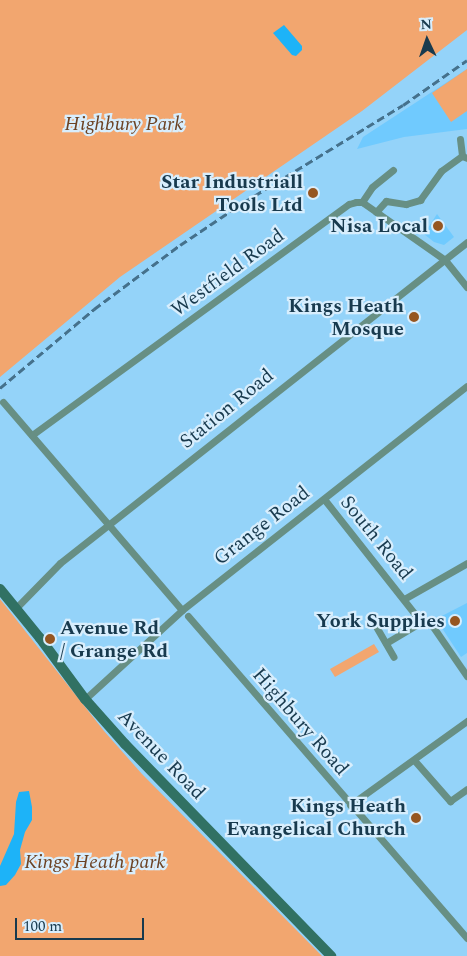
<!DOCTYPE html>
<html>
<head>
<meta charset="utf-8">
<style>
	body { margin:0 }
	#map { position:relative; width:467px; height:956px; overflow:hidden; background:#94d3f9; font-family:Spectral,serif }
	div>[style] { position:absolute }
	.built>* { inset:0; background:#70cafe }
	.green>* { inset:0; background:#f2a66f }
	.water>* { inset:0; background:#1db3f8 }
	.street>* { height:7px; margin:-3.5px; padding:0 3.5px; transform-origin:3.5px; border-radius:3.5px; background:#678f84 }
	.secondary>* { height:10px; margin:-5px; padding:0 5px; transform-origin:5px; border-radius:5px; background:#317163 }
	.rail>* { height:2.5px; margin-top:-1.25px; transform-origin:0; background:repeating-linear-gradient(90deg,#45718c 0 8px,transparent 0 12px) }
	.dots>* { width:14px; height:14px; translate:-50% -50%; box-sizing:border-box; border:2px solid #d8eefd; border-radius:50% }
	span { translate:-50% -50%; white-space:nowrap; text-align:center; line-height:1.15; -webkit-text-stroke:4.5px #d8eefd; paint-order:stroke }
	.park-label { font-size:20px; color:#6c4324; font-style:italic }
	.poi-label { font-size:20px; color:#183a4e; font-weight:700 }
	.right { translate:-100% -50%; text-align:right }
	.left { translate:0 -50%; text-align:left }
	.street-label { font-size:20px; color:#183a4e }
	.north { position:absolute; left:402px; top:15px; width:50px; height:50px; -webkit-text-stroke:4px #d8eefd; paint-order:stroke; rotate:357deg; font-size:14px; font-weight:700; line-height:20px; text-align:center; color:#183a4e }
	.north::after { content:''; display:block; margin:auto; width:18px; height:22px; background:#183a4e; clip-path:polygon(50% 0,100% 100%,50% 72%,0 100%) }
	.scale { position:absolute; left:15px; top:918px; width:129px; height:22px; box-sizing:border-box; border:2px solid #183a4e; border-top:0; padding-left:6px; font-size:15px; line-height:18px; white-space:nowrap; color:#183a4e; -webkit-text-stroke:4px #d8eefd; paint-order:stroke }
</style>
</head>
<body>
<div id="map">
	<div class="built">
		<i style="clip-path:polygon(467px 69px,467px 129px,404px 137px,357px 149px,363px 137px)"></i>
		<i style="clip-path:polygon(437px 214px,454px 237px,444px 245px,434px 242px,424px 234px)"></i>
		<i style="clip-path:polygon(467px 603px,467px 653px,461px 657px,436px 619px)"></i>
	</div>
	<div class="green">
		<i style="clip-path:polygon(0 0,467px 0,467px 30px,362px 111px,120px 277px,0 377px)"></i>
		<i style="clip-path:polygon(467px 69px,467px 111px,451px 122px,432px 93px)"></i>
		<i style="clip-path:polygon(0 599px,104px 731px,142px 774px,322px 956px,0 956px)"></i>
		<i style="clip-path:polygon(374px 644px,379px 652px,335px 677px,330px 669px)"></i>
	</div>
	<div class="water">
		<i style="clip-path:polygon(284px 25px,302px 46px,302px 50px,296px 56px,292px 55px,273px 33px)"></i>
		<i style="clip-path:polygon(29px 791px,32px 807px,32px 820px,25px 832px,20px 850px,21px 864px,15px 875px,6px 885px,0 886px,0 866px,14px 834px,16px 802px,19px 792px)"></i>
	</div>
	<div class="street">
		<i style="left:460px;top:139px;width:17px;rotate:83deg"></i>
		<i style="left:462px;top:156px;width:5px;rotate:22deg"></i>
		<i style="left:362px;top:202px;width:18px;rotate:-56deg"></i>
		<i style="left:372px;top:187px;width:27px;rotate:-39deg"></i>
		<i style="left:376px;top:212px;width:15px;rotate:-48deg"></i>
		<i style="left:386px;top:201px;width:20px;rotate:9deg"></i>
		<i style="left:406px;top:204px;width:15px;rotate:-16deg"></i>
		<i style="left:420px;top:200px;width:36px;rotate:-54deg"></i>
		<i style="left:441px;top:171px;width:26px;rotate:-36deg"></i>
		<i style="left:3px;top:402px;width:274px;rotate:49.3deg"></i>
		<i style="left:32px;top:435px;width:392px;rotate:-36.1deg"></i>
		<i style="left:349px;top:204px;width:7px;rotate:-16deg"></i>
		<i style="left:356px;top:202px;width:6px"></i>
		<i style="left:362px;top:202px;width:101px;rotate:34.9deg"></i>
		<i style="left:445px;top:260px;width:35px;rotate:51deg"></i>
		<i style="left:324px;top:499px;width:157px;rotate:51.7deg"></i>
		<i style="left:404px;top:599px;width:73px;rotate:-29.7deg"></i>
		<i style="left:15px;top:609px;width:64px;rotate:-45.6deg"></i>
		<i style="left:60px;top:563px;width:518px;rotate:-38.26deg"></i>
		<i style="left:188px;top:616px;width:426px;rotate:49.1deg"></i>
		<i style="left:374px;top:623px;width:39px;rotate:60deg"></i>
		<i style="left:386px;top:643px;width:41px;rotate:-31deg"></i>
		<i style="left:421px;top:622px;width:8px;rotate:-7deg"></i>
		<i style="left:429px;top:621px;width:67px;rotate:55.4deg"></i>
		<i style="left:85px;top:699px;width:132px;rotate:-42.5deg"></i>
		<i style="left:182px;top:610px;width:362px;rotate:-38.2deg"></i>
		<i style="left:414px;top:760px;width:55px;rotate:48.7deg"></i>
		<i style="left:450px;top:801px;width:21px;rotate:-35deg"></i>
		<i style="left:350px;top:805px;width:144px;rotate:-35.7deg"></i>
	</div>
	<div class="secondary">
		<i style="left:0;top:589px;width:63px;rotate:50.8deg"></i>
		<i style="left:40px;top:638px;width:76px;rotate:53.6deg"></i>
		<i style="left:85px;top:699px;width:60px;rotate:48.4deg"></i>
		<i style="left:125px;top:744px;width:296px;rotate:45.8deg"></i>
	</div>
	<div class="rail">
		<i style="left:0;top:388px;width:123px;rotate:-40deg"></i>
		<i style="left:94px;top:309px;width:107px;rotate:-36.7deg"></i>
		<i style="left:180px;top:245px;width:77px;rotate:-33.9deg"></i>
		<i style="left:244px;top:202px;width:186px;rotate:-31.4deg"></i>
		<i style="left:403px;top:105px;width:78px;rotate:-35.1deg"></i>
	</div>
	<div class="dots">
		<i style="left:313px;top:193px;background:#965621"></i>
		<i style="left:438px;top:226px;background:#965621"></i>
		<i style="left:414px;top:317px;background:#965621"></i>
		<i style="left:455px;top:621px;background:#965621"></i>
		<i style="left:50px;top:639px;background:#965621"></i>
		<i style="left:416px;top:818px;background:#965621"></i>
	</div>
	<div class="park-label">
		<span style="left:124px;top:124px">Highbury Park</span>
		<span style="left:95px;top:862px">Kings Heath park</span>
	</div>
	<div class="poi-label">
		<span class="right" style="left:303px;top:194px">Star Industriall<br>Tools Ltd</span>
		<span class="right" style="left:428px;top:226px">Nisa Local</span>
		<span class="right" style="left:404px;top:318px">Kings Heath<br>Mosque</span>
		<span class="right" style="left:445px;top:621px">York Supplies</span>
		<span class="left" style="left:60px;top:640px">Avenue Rd<br>/ Grange Rd</span>
		<span class="right" style="left:406px;top:818px">Kings Heath<br>Evangelical Church</span>
	</div>
	<div class="street-label">
		<span style="left:228px;top:273px;rotate:-36deg">Westfield Road</span>
		<span style="left:227px;top:409px;rotate:-39deg">Station Road</span>
		<span style="left:262px;top:526px;rotate:-38deg">Grange Road</span>
		<span style="left:376px;top:538px;rotate:51deg">South Road</span>
		<span style="left:300px;top:722px;rotate:49deg">Highbury Road</span>
		<span style="left:161px;top:755px;rotate:46deg">Avenue Road</span>
	</div>
	<div class="north">N</div>
	<div class="scale">100 m</div>
</div>
</body>
</html>
